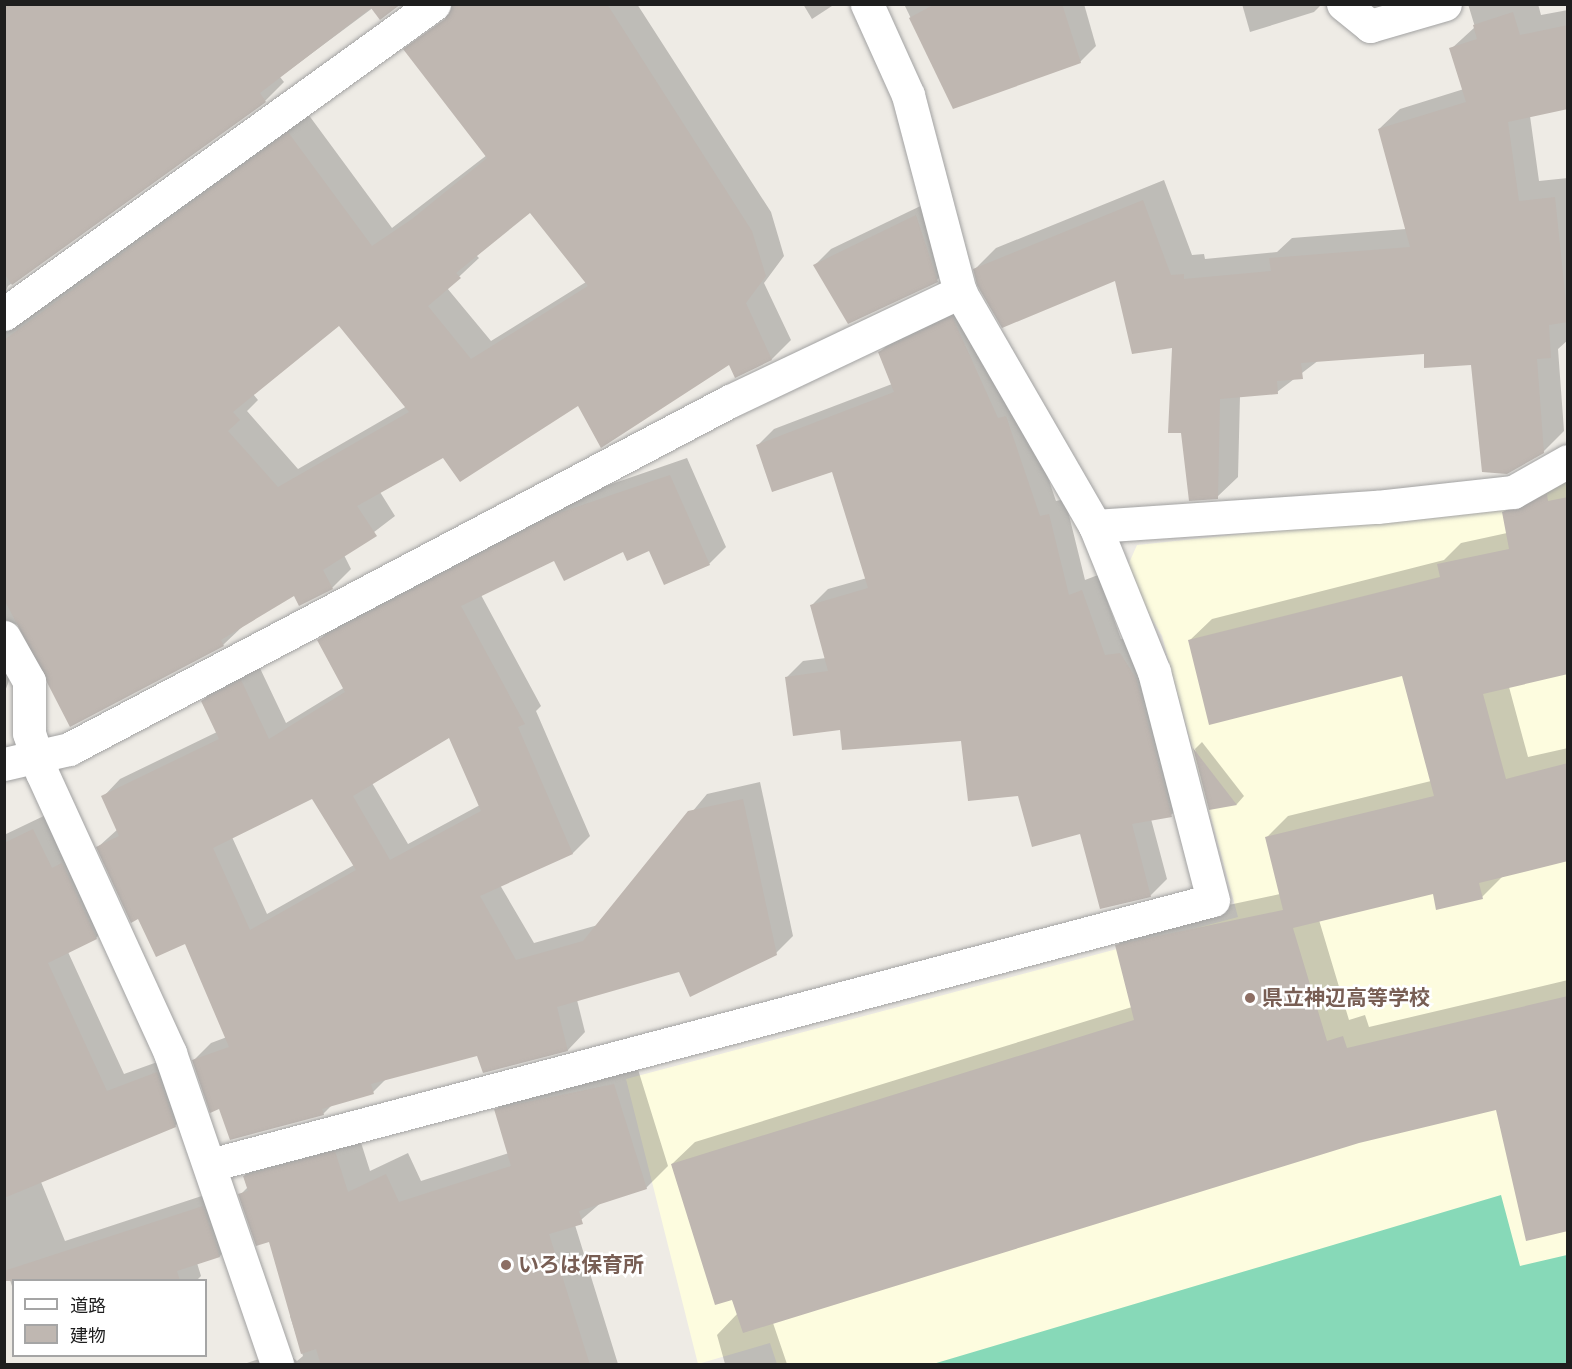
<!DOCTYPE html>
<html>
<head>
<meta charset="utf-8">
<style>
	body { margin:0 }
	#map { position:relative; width:1572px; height:1369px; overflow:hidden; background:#eeebe5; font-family:"Nunito Sans","Noto Sans JP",sans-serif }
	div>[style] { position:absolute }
	.education>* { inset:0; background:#fdfcdf }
	.pitch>* { inset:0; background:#87d9b8 }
	.shadow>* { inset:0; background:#0003 }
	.building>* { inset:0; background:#bfb7b1 }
	.roads { filter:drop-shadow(0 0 2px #a2a2a2) drop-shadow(0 0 2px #a2a2a2) }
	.minor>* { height:33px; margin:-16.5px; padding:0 16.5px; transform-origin:16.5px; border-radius:16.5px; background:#fff }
	.dots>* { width:16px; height:16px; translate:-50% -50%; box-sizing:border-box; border:3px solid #fff; border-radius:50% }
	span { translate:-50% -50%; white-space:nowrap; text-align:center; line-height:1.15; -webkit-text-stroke:5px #fff; paint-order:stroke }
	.education-label { font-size:21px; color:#785e54; font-weight:700 }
	.left { translate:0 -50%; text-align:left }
	.frame { position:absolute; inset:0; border:6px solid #1e1e1e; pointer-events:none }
	.legend { position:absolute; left:12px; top:1279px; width:195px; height:78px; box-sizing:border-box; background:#fff; border:2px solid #a5a5a5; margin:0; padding:8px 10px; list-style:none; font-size:18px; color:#1e1e1e }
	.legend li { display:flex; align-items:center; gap:12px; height:30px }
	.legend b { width:30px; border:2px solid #a5a5a5 }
</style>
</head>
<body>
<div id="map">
	<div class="education">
		<i style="clip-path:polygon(1567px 477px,1567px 1364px,777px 1364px,770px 1343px,698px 1364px,626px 1079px,1238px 917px,1162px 636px,1125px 572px,1137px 545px,1441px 513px)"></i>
	</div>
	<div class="pitch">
		<i style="clip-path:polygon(1501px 1195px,1520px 1266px,1567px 1255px,1567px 1364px,933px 1364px)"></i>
	</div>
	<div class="shadow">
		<i style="clip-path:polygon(378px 4px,280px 77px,284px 82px,265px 101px,8px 286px,4px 295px,4px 139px)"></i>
		<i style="clip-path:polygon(evenodd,474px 4px,637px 4px,771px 212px,784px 256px,764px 283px,791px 340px,772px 359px,736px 376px,730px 363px,579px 404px,443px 456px,380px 492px,395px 516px,344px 555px,351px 569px,332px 588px,295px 594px,243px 626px,223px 645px,22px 627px,4px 619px,4px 298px,308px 114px,392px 228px,487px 155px,474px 4px,531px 210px,586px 282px,491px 341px,447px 288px,479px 258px,476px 255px,531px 210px,474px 4px,339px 323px,407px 406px,298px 469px,247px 411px,258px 400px,253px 394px,339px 323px)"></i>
		<i style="clip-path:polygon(803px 4px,835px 4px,812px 19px)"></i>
		<i style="clip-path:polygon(904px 4px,1084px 4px,1096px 46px,1080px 62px,954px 107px)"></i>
		<i style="clip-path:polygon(1242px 4px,1322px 4px,1314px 12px,1250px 32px)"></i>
		<i style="clip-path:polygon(1468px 4px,1538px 4px,1541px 15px,1568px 10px,1568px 107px,1530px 116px,1539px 181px,1568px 178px,1568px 340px,1558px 349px,1564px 431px,1543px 452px,1473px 363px,1425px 353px,1319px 360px,1277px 392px,1240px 396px,1238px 477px,1217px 497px,1174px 346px,1116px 279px,975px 269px,996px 248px,1164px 180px,1192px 255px,1204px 254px,1205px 259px,1277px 252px,1292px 238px,1406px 229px,1379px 129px,1400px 109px,1464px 89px,1451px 49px,1475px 27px)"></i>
		<i style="clip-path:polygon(933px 200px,954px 264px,937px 280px,815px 265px,831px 249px)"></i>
		<i style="clip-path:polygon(969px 301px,1022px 401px,1056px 501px,1065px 499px,1085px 580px,1098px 575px,1121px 639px,1136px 638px,1188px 799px,1171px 815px,1151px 819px,1167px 879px,1150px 896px,1081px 832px,1019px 794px,962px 739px,841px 728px,787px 677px,803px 661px,826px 658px,812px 605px,828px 589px,867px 578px,833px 470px,758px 445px,774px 429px,892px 384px,880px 352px,896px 336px)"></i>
		<i style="clip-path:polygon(evenodd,687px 458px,726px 547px,709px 564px,649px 549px,555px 559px,481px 595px,541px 706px,536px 711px,590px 836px,573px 853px,500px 885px,534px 943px,598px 925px,707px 794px,760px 782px,793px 936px,776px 953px,679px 970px,577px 1000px,585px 1032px,568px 1050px,484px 1072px,478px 1054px,387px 1078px,373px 1092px,333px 1104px,323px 1114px,219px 1107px,194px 1060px,211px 1043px,227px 1037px,186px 942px,139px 917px,98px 847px,118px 829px,103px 797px,120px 779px,217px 732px,202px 701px,220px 684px,258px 664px,286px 723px,345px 687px,319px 640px,336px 623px,574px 497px,687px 458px,449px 736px,480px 805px,408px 844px,372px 783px,449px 736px,687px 458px,313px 797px,354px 865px,267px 914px,232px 837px,313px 797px)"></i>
		<i style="clip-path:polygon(1568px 474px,1568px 672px,1509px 687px,1528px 757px,1568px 748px,1568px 860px,1504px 875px,1482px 897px,1434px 892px,1319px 920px,1349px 1020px,1365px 1015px,1369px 1027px,1568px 980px,1568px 1229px,1497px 1108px,1358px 1141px,773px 1323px,787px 1364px,725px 1364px,717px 1335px,738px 1313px,672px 1164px,695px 1142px,1132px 1007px,1117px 946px,1139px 924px,1280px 894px,1266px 838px,1288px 816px,1431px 781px,1403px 674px,1189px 641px,1212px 619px,1444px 560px,1461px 543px,1507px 533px,1504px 513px,1526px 490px)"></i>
		<i style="clip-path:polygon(4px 619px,20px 651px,4px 694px)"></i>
		<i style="clip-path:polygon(1202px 742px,1244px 796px,1237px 804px,1210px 809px,1195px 749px)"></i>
		<i style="clip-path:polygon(50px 813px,113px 921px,96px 938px,68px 952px,124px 1074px,174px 1056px,192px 1109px,175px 1126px,41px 1182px,65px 1241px,220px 1190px,237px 1239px,220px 1256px,197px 1263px,201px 1276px,197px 1280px,14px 1280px,14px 1292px,9px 1277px,4px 1278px,4px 835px)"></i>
		<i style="clip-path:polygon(636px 1063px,668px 1166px,646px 1188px,603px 1201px,575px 1225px,618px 1364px,244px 1364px,284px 1351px,297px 1361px,303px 1356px,290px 1316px,296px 1310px,270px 1240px,240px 1195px,248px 1187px,244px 1176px,266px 1154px,357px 1130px,370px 1171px,408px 1153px,421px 1181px,509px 1153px,496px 1110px,518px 1088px)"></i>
	</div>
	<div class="building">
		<i style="clip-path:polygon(4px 4px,401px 4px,380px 20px,371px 8px,260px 93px,266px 102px,12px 285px,4px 273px)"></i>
		<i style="clip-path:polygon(evenodd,452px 4px,607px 4px,752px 231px,766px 276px,746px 303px,772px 360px,735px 378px,729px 365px,601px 448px,578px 406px,460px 482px,443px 458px,357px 506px,377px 536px,323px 570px,333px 589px,299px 606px,294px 596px,221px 640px,224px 646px,70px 727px,4px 599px,4px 340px,288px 132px,372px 246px,412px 219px,487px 158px,403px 49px,445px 19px,452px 4px,530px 213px,588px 286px,471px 359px,428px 306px,461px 278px,456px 273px,530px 213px,452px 4px,339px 326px,409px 412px,278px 487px,228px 431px,240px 420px,233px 412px,339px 326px)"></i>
		<i style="clip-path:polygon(935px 4px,1062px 4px,1081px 63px,953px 109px,909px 18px)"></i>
		<i style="clip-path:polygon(1513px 12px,1520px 35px,1568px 25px,1568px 109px,1508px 122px,1519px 201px,1555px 197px,1568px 322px,1549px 325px,1551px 358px,1537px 359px,1544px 453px,1507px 474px,1482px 472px,1471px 365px,1424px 368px,1424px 354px,1301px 363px,1303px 379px,1277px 381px,1278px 394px,1220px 399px,1218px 499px,1189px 501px,1181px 433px,1168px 433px,1172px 348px,1132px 354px,1115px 281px,1002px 328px,977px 285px,973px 269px,1143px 200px,1171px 275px,1184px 274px,1184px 279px,1271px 271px,1269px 258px,1410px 247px,1378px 129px,1466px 102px,1449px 48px,1477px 39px,1473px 25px)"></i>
		<i style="clip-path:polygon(916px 215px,938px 282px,848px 324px,813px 265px)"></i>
		<i style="clip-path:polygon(952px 316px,998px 418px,1006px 416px,1040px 516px,1049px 514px,1069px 595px,1082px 590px,1105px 655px,1120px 653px,1136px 678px,1172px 817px,1132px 824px,1151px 897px,1100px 909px,1080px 834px,1032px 847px,1018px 796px,968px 801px,961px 741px,842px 750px,840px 730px,793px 736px,785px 677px,828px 671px,810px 605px,868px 588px,832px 472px,772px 492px,756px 445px,894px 392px,878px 352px)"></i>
		<i style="clip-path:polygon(evenodd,670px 475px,710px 565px,664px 585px,649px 551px,627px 561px,623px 552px,564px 581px,554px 561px,461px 606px,525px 724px,518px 727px,573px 854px,480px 896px,516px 960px,583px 941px,688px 811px,743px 799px,777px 955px,690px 997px,679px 972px,557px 1007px,568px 1051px,483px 1073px,477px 1056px,371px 1084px,374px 1094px,322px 1109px,324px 1115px,230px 1140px,219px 1109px,210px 1113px,192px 1060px,229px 1047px,185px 944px,156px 957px,138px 919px,131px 923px,96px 847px,119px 836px,101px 796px,219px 739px,201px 701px,241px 680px,269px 739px,345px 692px,317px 640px,556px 514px,670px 475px,449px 738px,481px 811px,390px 860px,353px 796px,449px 738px,670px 475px,312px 799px,356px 870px,250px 930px,213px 848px,312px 799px)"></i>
		<i style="clip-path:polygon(1547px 494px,1548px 501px,1568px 497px,1568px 674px,1483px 694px,1506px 779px,1568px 763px,1568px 861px,1479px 883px,1483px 899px,1436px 910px,1433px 894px,1293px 928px,1327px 1041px,1343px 1036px,1347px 1048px,1568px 996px,1568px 1231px,1526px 1241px,1496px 1110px,1359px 1143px,743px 1333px,732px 1300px,715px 1305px,671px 1164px,1134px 1020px,1115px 945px,1283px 910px,1265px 837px,1434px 796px,1402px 676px,1209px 725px,1188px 640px,1440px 577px,1437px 564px,1509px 549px,1502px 512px)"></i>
		<i style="clip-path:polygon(1193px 748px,1237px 805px,1209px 810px)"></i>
		<i style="clip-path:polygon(33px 829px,52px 868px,62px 863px,97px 939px,48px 963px,107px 1091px,157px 1072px,176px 1127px,4px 1198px,4px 843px)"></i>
		<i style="clip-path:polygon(614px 1084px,647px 1189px,579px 1211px,583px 1224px,549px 1234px,590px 1365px,321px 1365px,316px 1349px,301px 1354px,269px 1242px,256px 1246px,238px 1194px,248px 1191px,243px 1176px,335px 1151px,348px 1192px,386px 1174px,399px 1202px,511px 1166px,494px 1109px)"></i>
		<i style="clip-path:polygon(203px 1206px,220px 1257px,177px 1271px,180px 1281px,4px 1281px,4px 1271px)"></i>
	</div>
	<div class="roads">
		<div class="minor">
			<i style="left:1343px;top:4px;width:35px;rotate:39deg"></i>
			<i style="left:1370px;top:26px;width:78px;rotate:-16.3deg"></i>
			<i style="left:4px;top:314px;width:530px;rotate:-35.79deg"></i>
			<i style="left:1095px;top:526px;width:283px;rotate:-3.9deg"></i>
			<i style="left:1377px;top:507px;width:137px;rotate:-6.3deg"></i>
			<i style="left:1513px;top:492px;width:63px;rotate:-29.4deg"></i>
			<i style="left:4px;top:637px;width:51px;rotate:60.4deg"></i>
			<i style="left:29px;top:681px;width:52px;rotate:90deg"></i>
			<i style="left:29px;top:733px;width:42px;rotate:72deg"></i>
			<i style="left:42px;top:773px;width:308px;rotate:65.4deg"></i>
			<i style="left:170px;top:1053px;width:329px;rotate:71deg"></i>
			<i style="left:4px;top:764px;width:67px;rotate:-13deg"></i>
			<i style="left:69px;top:749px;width:747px;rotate:-27.77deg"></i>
			<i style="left:730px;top:401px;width:255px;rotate:-25.4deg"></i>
			<i style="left:210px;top:1165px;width:1037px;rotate:-14.8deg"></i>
			<i style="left:1213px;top:900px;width:236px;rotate:-104.5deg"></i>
			<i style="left:1154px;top:672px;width:157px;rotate:-112deg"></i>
			<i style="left:1095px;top:526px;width:270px;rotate:-120deg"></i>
			<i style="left:960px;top:292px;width:204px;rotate:-104.8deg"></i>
			<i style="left:908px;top:95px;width:100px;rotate:-114.3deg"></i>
		</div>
	</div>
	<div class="dots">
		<i style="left:1250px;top:998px;background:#8d6e63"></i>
		<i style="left:506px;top:1265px;background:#8d6e63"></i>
	</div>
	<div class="education-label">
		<span class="left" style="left:1262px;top:998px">県立神辺高等学校</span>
		<span class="left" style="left:518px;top:1265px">いろは保育所</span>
	</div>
	<div class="frame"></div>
	<ul class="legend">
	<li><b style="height:8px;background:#fff"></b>道路</li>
	<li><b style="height:16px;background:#bfb7b1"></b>建物</li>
	</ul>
</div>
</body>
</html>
